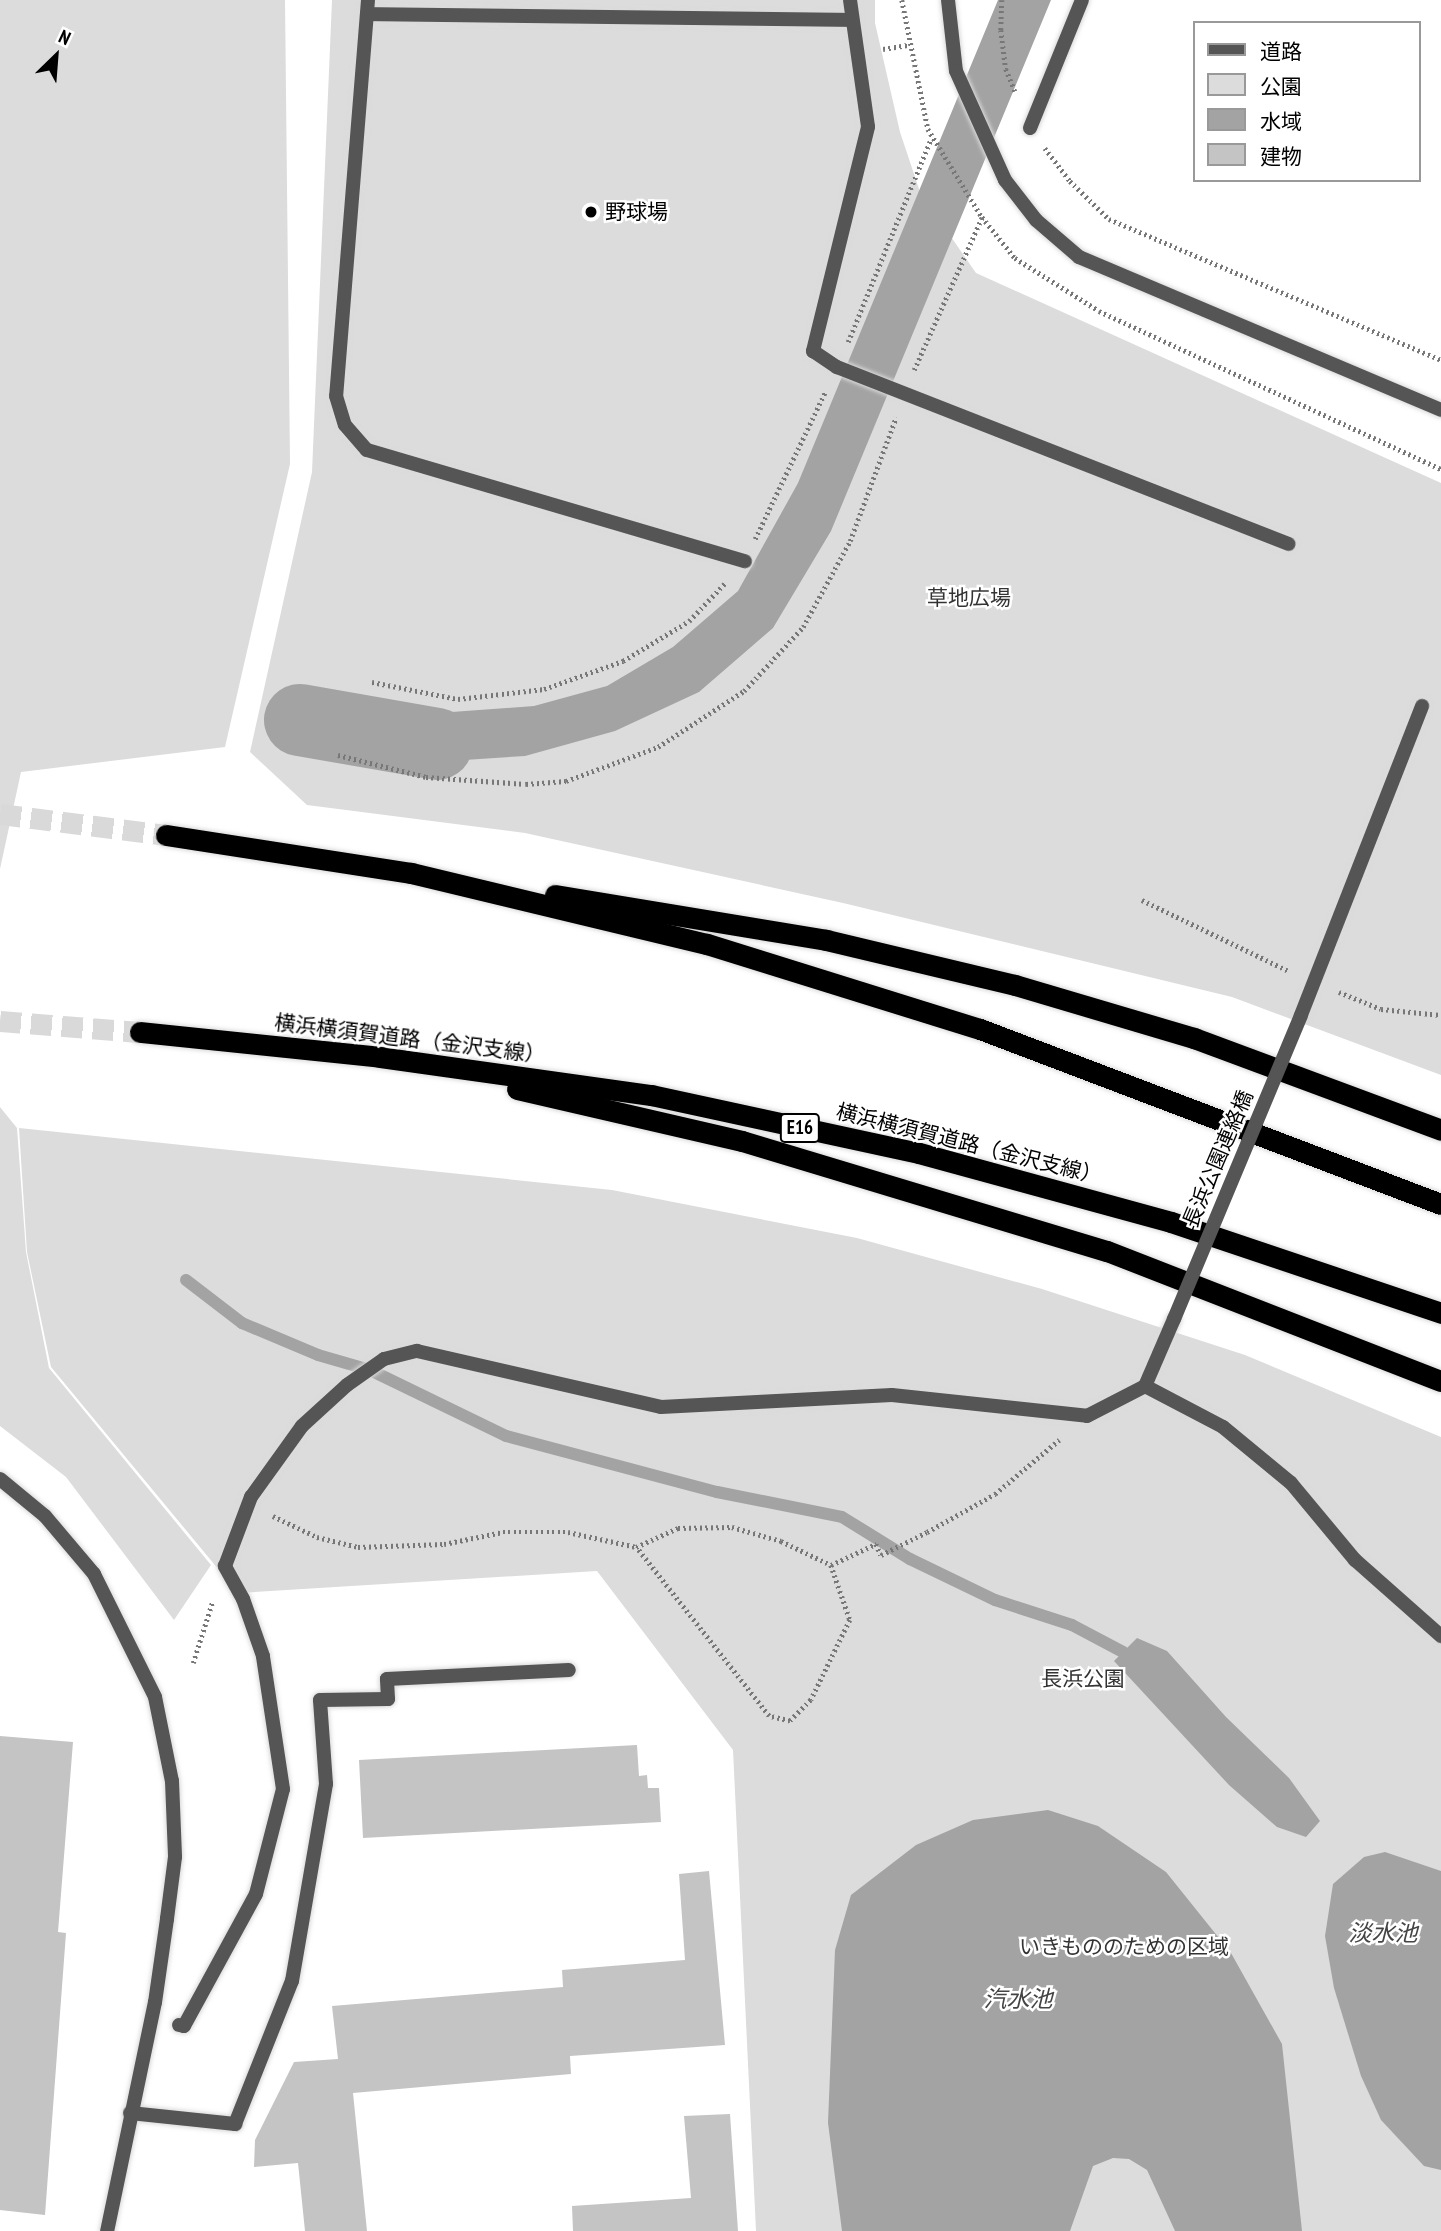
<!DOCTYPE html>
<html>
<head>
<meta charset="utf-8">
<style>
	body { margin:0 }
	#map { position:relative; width:1441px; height:2231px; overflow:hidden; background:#fff; font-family:"PT Sans Narrow","Noto Sans JP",sans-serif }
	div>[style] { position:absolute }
	.green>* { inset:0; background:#dcdcdc }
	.water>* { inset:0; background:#a3a3a3 }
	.stream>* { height:12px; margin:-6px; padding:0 6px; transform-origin:6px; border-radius:6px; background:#a3a3a3 }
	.river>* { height:72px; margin:-36px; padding:0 36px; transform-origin:36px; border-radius:36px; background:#a3a3a3 }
	.building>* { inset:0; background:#c4c4c4 }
	.motorway-tunnel>* { height:21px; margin-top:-10.5px; transform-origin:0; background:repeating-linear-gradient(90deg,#d9d9d9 0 21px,transparent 0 31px) }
	.path>* { height:4.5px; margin-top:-2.25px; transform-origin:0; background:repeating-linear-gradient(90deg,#777 0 2px,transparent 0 5.5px) }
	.roads { filter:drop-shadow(0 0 2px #dbdbdb) drop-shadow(0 0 2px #dbdbdb) }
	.service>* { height:14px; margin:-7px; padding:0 7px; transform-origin:7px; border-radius:7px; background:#555 }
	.pedestrian>* { height:14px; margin:-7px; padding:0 7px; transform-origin:7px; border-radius:7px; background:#555 }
	.tertiary>* { height:14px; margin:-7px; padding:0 7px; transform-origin:7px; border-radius:7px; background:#555 }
	.motorway>* { height:21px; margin:-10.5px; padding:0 10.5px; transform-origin:10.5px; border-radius:10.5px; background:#000 }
	.pedestrian-bridge>* { height:14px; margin:-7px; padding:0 7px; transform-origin:7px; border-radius:7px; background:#555 }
	.dots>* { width:19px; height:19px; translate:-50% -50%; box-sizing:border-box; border:4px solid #fff; border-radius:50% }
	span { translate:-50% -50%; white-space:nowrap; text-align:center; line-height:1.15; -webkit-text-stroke:5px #fff; paint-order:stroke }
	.shield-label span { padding:2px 5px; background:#fff; border:2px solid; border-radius:5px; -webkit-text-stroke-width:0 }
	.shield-label { font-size:19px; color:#000; font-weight:700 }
	.poi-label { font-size:21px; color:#000 }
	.left { translate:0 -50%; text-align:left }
	.park-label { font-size:21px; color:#333 }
	.street-label { font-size:21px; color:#000 }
	.water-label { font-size:23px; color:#444; font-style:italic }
	.legend { position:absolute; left:1193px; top:21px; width:228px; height:161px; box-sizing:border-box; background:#fff; border:2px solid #999; margin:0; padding:9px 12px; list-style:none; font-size:21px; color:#000 }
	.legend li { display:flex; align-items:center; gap:14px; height:35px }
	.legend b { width:35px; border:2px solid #999 }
	.north { position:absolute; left:21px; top:21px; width:70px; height:70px; -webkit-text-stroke:5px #fff; paint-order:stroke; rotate:25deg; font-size:19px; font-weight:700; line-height:28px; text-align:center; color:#000 }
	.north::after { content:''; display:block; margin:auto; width:24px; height:32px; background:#000; clip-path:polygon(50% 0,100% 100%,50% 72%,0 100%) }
</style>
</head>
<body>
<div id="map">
	<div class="green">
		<i style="clip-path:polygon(0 0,285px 0,290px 464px,225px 747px,21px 772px,0 869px)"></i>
		<i style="clip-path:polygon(332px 0,875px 0,875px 23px,900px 132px,920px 192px,976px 273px,1441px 483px,1441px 1075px,1232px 997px,843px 903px,525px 833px,307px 805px,250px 752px,312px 472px)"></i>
		<i style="clip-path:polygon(0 1107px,17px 1128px,26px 1252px,49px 1368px,211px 1565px,174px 1620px,66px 1477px,0 1426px)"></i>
		<i style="clip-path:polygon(19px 1128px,612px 1190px,857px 1238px,1042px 1289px,1245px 1355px,1441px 1437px,1441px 2231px,756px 2231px,733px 1750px,597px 1571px,238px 1593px,51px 1367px,27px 1252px)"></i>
	</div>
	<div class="water">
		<i style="clip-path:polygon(998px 0,1051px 0,831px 531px,773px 628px,699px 692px,615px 731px,525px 756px,434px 762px,335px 743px,348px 693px,438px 713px,534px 706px,607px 686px,673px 647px,738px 591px,798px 483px)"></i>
		<i style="clip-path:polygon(1137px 1638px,1167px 1651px,1226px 1717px,1289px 1778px,1320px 1821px,1306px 1837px,1277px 1827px,1229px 1785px,1114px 1661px)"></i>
		<i style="clip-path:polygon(1048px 1810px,1098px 1826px,1166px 1872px,1231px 1953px,1282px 2044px,1302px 2231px,1175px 2231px,1147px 2170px,1129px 2159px,1113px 2158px,1093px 2166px,1070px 2231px,842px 2231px,828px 2123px,835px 1950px,851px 1895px,916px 1845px,973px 1820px)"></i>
		<i style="clip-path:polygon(1385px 1852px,1441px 1871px,1441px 2170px,1424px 2166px,1381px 2120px,1361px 2076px,1334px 1988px,1325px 1936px,1333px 1884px,1364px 1857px)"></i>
	</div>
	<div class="stream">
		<i style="left:186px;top:1280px;width:71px;rotate:37.5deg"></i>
		<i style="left:242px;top:1323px;width:82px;rotate:22.8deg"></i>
		<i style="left:318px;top:1355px;width:54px;rotate:16.1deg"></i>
		<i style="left:370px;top:1370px;width:151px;rotate:25.9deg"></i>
		<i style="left:506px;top:1436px;width:218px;rotate:14.9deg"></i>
		<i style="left:717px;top:1492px;width:127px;rotate:11.3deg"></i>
		<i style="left:842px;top:1517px;width:80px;rotate:31.7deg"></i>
		<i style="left:910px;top:1559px;width:94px;rotate:25.8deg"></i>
		<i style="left:995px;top:1600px;width:81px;rotate:18deg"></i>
		<i style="left:1072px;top:1625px;width:58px;rotate:27.9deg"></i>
	</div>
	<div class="river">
		<i style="left:300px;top:720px;width:139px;rotate:9.9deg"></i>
	</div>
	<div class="building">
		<i style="clip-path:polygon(0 1736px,73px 1742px,58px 1932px,66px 1933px,45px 2215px,0 2210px)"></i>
		<i style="clip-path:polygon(637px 1745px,639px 1776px,647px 1775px,648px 1788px,659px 1788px,661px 1822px,363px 1838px,359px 1760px)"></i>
		<i style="clip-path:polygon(709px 1871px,725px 2045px,570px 2056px,571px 2074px,353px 2093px,367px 2231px,305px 2231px,298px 2163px,254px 2167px,255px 2140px,294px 2062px,338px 2059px,332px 2006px,563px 1987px,562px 1970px,685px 1960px,679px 1874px)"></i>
		<i style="clip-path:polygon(730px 2114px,738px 2231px,573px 2231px,572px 2206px,691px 2198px,684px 2116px)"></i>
	</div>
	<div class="motorway-tunnel">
		<i style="left:0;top:814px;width:167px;rotate:7.2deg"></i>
		<i style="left:0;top:1021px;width:140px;rotate:4.5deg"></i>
	</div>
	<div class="path">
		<i style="left:902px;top:0;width:132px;rotate:78.6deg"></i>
		<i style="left:928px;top:129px;width:103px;rotate:58.5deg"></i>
		<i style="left:982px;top:217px;width:53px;rotate:51.2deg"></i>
		<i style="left:1015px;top:258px;width:99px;rotate:32.2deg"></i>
		<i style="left:1099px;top:311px;width:377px;rotate:24.8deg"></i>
		<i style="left:1002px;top:0;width:30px;rotate:92deg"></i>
		<i style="left:1001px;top:30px;width:39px;rotate:83deg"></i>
		<i style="left:1006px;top:69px;width:24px;rotate:68deg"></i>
		<i style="left:883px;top:49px;width:25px;rotate:-9deg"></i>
		<i style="left:1045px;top:148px;width:41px;rotate:52.9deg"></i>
		<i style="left:1070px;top:181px;width:54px;rotate:44.3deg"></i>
		<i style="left:1109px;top:219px;width:361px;rotate:23deg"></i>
		<i style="left:848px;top:342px;width:219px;rotate:-67.8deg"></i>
		<i style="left:914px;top:370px;width:167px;rotate:-66deg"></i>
		<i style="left:755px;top:539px;width:163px;rotate:-64.5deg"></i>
		<i style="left:372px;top:682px;width:88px;rotate:11.2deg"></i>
		<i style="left:458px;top:699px;width:87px;rotate:-6.6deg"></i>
		<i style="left:544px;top:689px;width:84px;rotate:-19.5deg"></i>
		<i style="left:623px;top:661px;width:77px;rotate:-31.2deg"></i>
		<i style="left:689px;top:621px;width:52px;rotate:-46.5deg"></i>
		<i style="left:338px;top:755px;width:91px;rotate:14deg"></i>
		<i style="left:426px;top:777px;width:100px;rotate:4deg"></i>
		<i style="left:526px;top:784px;width:40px;rotate:-4.3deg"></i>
		<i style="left:566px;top:781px;width:98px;rotate:-20.3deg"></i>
		<i style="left:658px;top:747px;width:103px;rotate:-33.1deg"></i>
		<i style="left:744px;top:691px;width:87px;rotate:-47.3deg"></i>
		<i style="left:803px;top:627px;width:98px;rotate:-61.3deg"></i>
		<i style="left:850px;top:541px;width:132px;rotate:-69.6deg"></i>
		<i style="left:1142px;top:900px;width:163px;rotate:25.8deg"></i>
		<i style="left:1339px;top:992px;width:45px;rotate:22deg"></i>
		<i style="left:1381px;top:1009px;width:60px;rotate:5.7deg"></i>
		<i style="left:273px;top:1516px;width:49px;rotate:25.5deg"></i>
		<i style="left:317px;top:1537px;width:42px;rotate:13.7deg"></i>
		<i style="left:358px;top:1547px;width:86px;rotate:-2deg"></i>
		<i style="left:444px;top:1544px;width:60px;rotate:-11.5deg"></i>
		<i style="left:503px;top:1532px;width:65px"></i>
		<i style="left:568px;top:1532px;width:70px;rotate:12.4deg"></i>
		<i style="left:636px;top:1547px;width:46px;rotate:-24.3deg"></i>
		<i style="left:678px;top:1528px;width:54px;rotate:-1.1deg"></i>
		<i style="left:732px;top:1527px;width:51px;rotate:15.9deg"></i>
		<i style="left:781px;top:1541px;width:55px;rotate:25.6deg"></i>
		<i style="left:831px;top:1565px;width:58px;rotate:70.9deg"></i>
		<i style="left:850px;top:1620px;width:89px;rotate:116deg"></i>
		<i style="left:811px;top:1700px;width:30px;rotate:135deg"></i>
		<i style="left:790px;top:1721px;width:22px;rotate:-167deg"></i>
		<i style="left:769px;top:1716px;width:215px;rotate:-128.2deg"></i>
		<i style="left:831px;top:1565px;width:50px;rotate:-25deg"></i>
		<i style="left:876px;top:1544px;width:12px;rotate:66deg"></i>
		<i style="left:881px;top:1555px;width:51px;rotate:-26.6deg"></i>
		<i style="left:927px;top:1532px;width:78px;rotate:-29.2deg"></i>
		<i style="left:995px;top:1494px;width:84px;rotate:-40.2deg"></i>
		<i style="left:193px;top:1663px;width:63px;rotate:-72.4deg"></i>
	</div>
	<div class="roads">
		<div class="service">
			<i style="left:130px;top:2113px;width:106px;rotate:6deg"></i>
			<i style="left:235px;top:2124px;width:154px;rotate:-68.3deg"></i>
			<i style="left:292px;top:1981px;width:200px;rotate:-80.2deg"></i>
			<i style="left:326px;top:1784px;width:84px;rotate:-94.1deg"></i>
			<i style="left:320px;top:1700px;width:68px;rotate:-0.8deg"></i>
			<i style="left:388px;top:1699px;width:20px;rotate:-93deg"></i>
			<i style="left:387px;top:1679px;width:182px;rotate:-2.8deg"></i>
		</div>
		<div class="pedestrian">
			<i style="left:368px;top:0;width:397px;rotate:94.6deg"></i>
			<i style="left:336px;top:396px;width:30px;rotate:73deg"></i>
			<i style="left:345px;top:425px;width:33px;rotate:49deg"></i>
			<i style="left:367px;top:450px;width:394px;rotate:16.4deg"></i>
			<i style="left:850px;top:0;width:128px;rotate:81.9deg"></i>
			<i style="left:868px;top:127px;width:231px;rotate:103.8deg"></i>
			<i style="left:813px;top:351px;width:29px;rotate:34deg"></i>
			<i style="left:837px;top:367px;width:485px;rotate:21.4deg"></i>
			<i style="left:367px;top:14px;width:483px;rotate:0.7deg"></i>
			<i style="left:1030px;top:128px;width:138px;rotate:-67.9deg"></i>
			<i style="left:1301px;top:1015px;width:332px;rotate:-68.6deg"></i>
			<i style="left:1145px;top:1386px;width:88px;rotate:27.7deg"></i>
			<i style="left:1223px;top:1427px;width:88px;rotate:39.5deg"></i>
			<i style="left:1291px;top:1483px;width:100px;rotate:50.3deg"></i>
			<i style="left:1355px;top:1560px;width:115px;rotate:41.5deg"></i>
			<i style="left:179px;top:2025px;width:5px;rotate:11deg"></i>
			<i style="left:184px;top:2026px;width:150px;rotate:-61.4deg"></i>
			<i style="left:256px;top:1894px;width:108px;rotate:-75.6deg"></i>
			<i style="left:283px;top:1789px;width:134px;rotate:-98.6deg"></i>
			<i style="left:263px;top:1656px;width:60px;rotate:-109.3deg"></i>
			<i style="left:243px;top:1599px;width:38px;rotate:-119deg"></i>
			<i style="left:225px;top:1566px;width:74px;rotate:-69.4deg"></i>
			<i style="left:251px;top:1497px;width:87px;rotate:-54.3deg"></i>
			<i style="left:302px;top:1426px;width:61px;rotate:-42.3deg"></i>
			<i style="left:347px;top:1385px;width:45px;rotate:-35.1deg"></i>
			<i style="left:384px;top:1359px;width:34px;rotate:-14deg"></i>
			<i style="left:417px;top:1351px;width:250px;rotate:12.9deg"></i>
			<i style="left:661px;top:1407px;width:231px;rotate:-3deg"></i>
			<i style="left:892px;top:1395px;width:196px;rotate:6.1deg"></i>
			<i style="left:1087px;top:1416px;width:65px;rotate:-27.3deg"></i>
			<i style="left:1145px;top:1386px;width:73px;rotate:-66.6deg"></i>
		</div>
		<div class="tertiary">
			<i style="left:948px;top:0;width:71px;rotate:83.6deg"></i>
			<i style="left:956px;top:71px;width:120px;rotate:65.8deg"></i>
			<i style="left:1005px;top:180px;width:51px;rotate:52.2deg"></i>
			<i style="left:1036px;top:220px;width:57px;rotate:40.7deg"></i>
			<i style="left:1079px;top:257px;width:393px;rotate:22.9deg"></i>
			<i style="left:0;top:1479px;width:58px;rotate:39.4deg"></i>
			<i style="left:45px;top:1516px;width:76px;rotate:49.8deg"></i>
			<i style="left:94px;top:1574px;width:137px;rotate:63.6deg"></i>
			<i style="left:155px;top:1697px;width:86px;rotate:78.6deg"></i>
			<i style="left:172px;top:1781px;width:76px;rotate:87.7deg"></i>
			<i style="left:175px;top:1857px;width:63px;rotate:97.4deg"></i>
			<i style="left:167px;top:1919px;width:84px;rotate:98.2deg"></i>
			<i style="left:155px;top:2002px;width:234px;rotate:101.8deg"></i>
		</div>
		<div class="motorway">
			<i style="left:166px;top:835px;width:248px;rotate:8.8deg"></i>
			<i style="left:411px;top:873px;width:304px;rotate:13.5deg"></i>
			<i style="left:707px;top:944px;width:286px;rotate:17.3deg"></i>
			<i style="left:980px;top:1029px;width:493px;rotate:20.8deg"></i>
			<i style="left:555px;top:895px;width:275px;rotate:9.4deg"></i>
			<i style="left:826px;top:940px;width:194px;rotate:13.4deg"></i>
			<i style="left:1015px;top:985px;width:187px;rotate:16.5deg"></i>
			<i style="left:1194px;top:1038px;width:264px;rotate:20.4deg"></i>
			<i style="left:140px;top:1032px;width:241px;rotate:5.9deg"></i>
			<i style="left:380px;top:1057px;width:274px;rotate:8deg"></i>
			<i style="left:651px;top:1095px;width:274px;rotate:12.2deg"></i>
			<i style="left:919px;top:1153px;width:261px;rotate:15.3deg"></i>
			<i style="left:1171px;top:1222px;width:285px;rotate:18.6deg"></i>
			<i style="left:517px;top:1089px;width:231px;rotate:13deg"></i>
			<i style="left:742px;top:1141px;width:381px;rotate:16.8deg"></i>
			<i style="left:1107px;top:1251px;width:358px;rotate:21.3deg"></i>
		</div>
	</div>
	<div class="pedestrian-bridge">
		<i style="left:1174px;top:1319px;width:329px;rotate:-67.3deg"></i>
	</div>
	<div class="dots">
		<i style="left:591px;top:212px;background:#000"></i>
	</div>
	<div class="shield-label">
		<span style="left:800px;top:1128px">E16</span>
	</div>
	<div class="poi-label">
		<span class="left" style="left:605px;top:212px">野球場</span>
	</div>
	<div class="park-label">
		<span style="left:969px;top:598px">草地広場</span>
		<span style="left:1083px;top:1679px">長浜公園</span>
		<span style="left:1124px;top:1947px">いきもののための区域</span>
	</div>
	<div class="street-label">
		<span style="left:410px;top:1039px;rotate:7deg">横浜横須賀道路（金沢支線）</span>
		<span style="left:969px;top:1144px;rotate:14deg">横浜横須賀道路（金沢支線）</span>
		<span style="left:1218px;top:1159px;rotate:-67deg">長浜公園連絡橋</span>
	</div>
	<div class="water-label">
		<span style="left:1383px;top:1933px">淡水池</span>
		<span style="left:1018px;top:1999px">汽水池</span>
	</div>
	<ul class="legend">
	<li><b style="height:9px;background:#555"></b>道路</li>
	<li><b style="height:19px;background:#dcdcdc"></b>公園</li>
	<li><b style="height:19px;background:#a3a3a3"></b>水域</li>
	<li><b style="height:19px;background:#c4c4c4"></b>建物</li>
	</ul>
	<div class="north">N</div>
</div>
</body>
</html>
